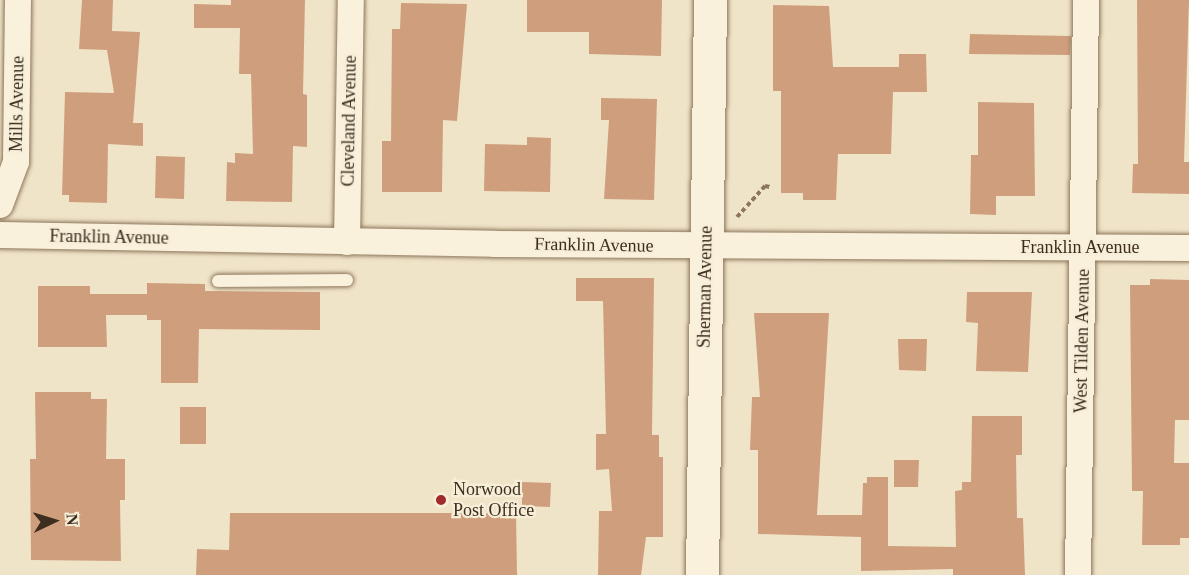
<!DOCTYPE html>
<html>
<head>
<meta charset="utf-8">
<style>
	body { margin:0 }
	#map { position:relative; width:1189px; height:575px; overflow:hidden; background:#f0e4c8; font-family:"Times New Roman",serif }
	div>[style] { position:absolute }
	.building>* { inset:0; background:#cf9f7d }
	.path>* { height:4px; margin-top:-2px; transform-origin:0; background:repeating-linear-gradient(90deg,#8d765c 0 4.5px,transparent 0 7.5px) }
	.roads { filter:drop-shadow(0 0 2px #8d765c) drop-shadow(0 0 2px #8d765c) }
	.lane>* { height:12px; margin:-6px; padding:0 6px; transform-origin:6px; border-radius:6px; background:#faf1dc }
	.street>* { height:26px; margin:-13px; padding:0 13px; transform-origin:13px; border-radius:13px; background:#faf1dc }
	.secondary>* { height:33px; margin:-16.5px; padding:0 16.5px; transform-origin:16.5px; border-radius:16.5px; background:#faf1dc }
	.dots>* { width:16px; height:16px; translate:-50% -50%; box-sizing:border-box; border:3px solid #f7eed8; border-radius:50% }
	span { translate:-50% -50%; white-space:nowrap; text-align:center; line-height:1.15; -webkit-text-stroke:4.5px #f7eed8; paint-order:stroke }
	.street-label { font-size:18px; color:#3d2e20 }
	.poi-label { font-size:18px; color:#3d2e20 }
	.left { translate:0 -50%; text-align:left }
	.north { position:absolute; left:24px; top:491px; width:60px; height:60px; -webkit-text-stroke:4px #f7eed8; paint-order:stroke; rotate:86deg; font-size:16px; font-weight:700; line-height:24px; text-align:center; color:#3d2e20 }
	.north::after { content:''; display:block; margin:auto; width:21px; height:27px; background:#3d2e20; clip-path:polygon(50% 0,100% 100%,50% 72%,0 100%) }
</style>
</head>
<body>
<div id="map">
	<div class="building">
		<i style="clip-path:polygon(82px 0,113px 0,112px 31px,140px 32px,133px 123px,143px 123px,143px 146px,108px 144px,107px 203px,69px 202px,69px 195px,62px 195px,65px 92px,114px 93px,107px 50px,79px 49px)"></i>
		<i style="clip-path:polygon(231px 0,305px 0,303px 94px,307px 95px,307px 147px,293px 146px,292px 202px,226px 201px,227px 162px,235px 163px,235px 153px,253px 154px,251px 74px,239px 74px,240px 28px,194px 28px,194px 4px,231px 5px)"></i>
		<i style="clip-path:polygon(527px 0,662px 0,661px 56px,589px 54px,589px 32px,527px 32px)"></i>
		<i style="clip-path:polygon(1137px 0,1189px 0,1184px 162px,1189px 162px,1189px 194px,1132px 193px,1133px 164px,1138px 164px)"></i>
		<i style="clip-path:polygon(401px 3px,467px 4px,457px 121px,443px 120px,442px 192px,382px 192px,382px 141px,391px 141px,392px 29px,400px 29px)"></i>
		<i style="clip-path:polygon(773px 5px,829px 6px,833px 67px,899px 67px,899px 54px,926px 54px,927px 92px,893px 92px,891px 154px,838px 154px,836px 200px,803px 200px,803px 193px,781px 193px,781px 91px,773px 91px)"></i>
		<i style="clip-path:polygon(970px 34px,1071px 36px,1070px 55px,969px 54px)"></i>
		<i style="clip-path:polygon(601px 98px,657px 99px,654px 200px,604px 199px,609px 120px,601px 120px)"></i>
		<i style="clip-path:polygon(978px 102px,1034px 103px,1035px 196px,996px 196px,996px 215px,970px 214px,971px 155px,978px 155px)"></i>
		<i style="clip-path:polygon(527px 137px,551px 138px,550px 192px,484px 191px,485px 144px,527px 145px)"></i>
		<i style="clip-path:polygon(156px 156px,185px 157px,184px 199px,155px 198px)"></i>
		<i style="clip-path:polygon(576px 278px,654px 278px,652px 435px,659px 435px,659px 457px,663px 457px,663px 537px,646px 537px,641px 575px,598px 575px,599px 511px,612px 511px,609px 469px,596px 470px,596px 434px,606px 434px,603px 301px,576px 301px)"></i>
		<i style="clip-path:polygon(1150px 279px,1189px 280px,1189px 420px,1175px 420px,1174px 463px,1189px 463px,1189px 538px,1180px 538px,1180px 545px,1142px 545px,1143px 491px,1132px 491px,1130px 285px,1150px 285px)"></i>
		<i style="clip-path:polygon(147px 283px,205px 284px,205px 291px,320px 292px,320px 330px,199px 329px,198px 383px,161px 383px,161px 320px,147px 320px,147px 315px,106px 315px,107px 347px,38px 347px,38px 286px,90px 286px,90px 294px,147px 294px)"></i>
		<i style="clip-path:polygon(967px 292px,1032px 292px,1028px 372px,976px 371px,978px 323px,966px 322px)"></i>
		<i style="clip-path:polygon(754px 313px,829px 313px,817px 515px,862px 515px,863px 483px,867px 483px,867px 477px,888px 477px,888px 546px,956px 547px,955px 491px,962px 490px,962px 482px,971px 482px,972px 416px,1022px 416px,1022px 455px,1016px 455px,1017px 518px,1023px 518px,1025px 575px,953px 575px,953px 569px,861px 571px,861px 537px,758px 534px,758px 450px,750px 450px,752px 397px,760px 397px)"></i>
		<i style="clip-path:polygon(898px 339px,927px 339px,926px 371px,899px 370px)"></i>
		<i style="clip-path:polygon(35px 392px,91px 392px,91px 399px,107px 399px,106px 459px,125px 459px,125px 500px,120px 500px,121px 561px,31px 560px,30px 459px,36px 459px)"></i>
		<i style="clip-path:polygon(180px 407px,206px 407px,206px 444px,180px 444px)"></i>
		<i style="clip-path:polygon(894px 460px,919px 460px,918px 487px,894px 487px)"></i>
		<i style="clip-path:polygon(522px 482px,551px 483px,550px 507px,522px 506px)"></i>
		<i style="clip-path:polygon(230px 513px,516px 513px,517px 575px,196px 575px,197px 549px,229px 550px)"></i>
	</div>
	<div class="path">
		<i style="left:737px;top:217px;width:42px;rotate:-47.9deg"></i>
		<i style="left:765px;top:186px;width:5px;rotate:11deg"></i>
	</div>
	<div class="roads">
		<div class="lane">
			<i style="left:218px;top:281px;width:129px;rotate:-0.4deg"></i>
		</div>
		<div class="street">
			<i style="left:0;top:205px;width:46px;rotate:-69.6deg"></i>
			<i style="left:16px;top:162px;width:162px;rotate:-89.3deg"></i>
			<i style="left:0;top:235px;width:495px;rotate:1deg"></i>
			<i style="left:495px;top:244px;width:694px;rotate:0.33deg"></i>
			<i style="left:347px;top:242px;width:242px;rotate:-89.1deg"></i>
			<i style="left:1078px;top:575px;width:575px;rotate:-89.2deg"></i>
		</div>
		<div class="secondary">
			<i style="left:702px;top:575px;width:575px;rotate:-89.2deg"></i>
		</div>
	</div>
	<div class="dots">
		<i style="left:441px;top:500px;background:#9e2a2b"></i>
	</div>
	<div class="street-label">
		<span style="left:17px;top:104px;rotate:-89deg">Mills Avenue</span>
		<span style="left:349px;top:121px;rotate:-89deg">Cleveland Avenue</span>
		<span style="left:109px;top:237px;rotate:1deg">Franklin Avenue</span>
		<span style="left:594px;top:245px;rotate:1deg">Franklin Avenue</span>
		<span style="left:1080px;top:247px">Franklin Avenue</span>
		<span style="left:705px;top:287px;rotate:-89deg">Sherman Avenue</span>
		<span style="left:1082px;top:341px;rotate:-89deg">West Tilden Avenue</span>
	</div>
	<div class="poi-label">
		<span class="left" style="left:453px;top:500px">Norwood<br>Post Office</span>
	</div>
	<div class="north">N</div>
</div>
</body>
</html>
